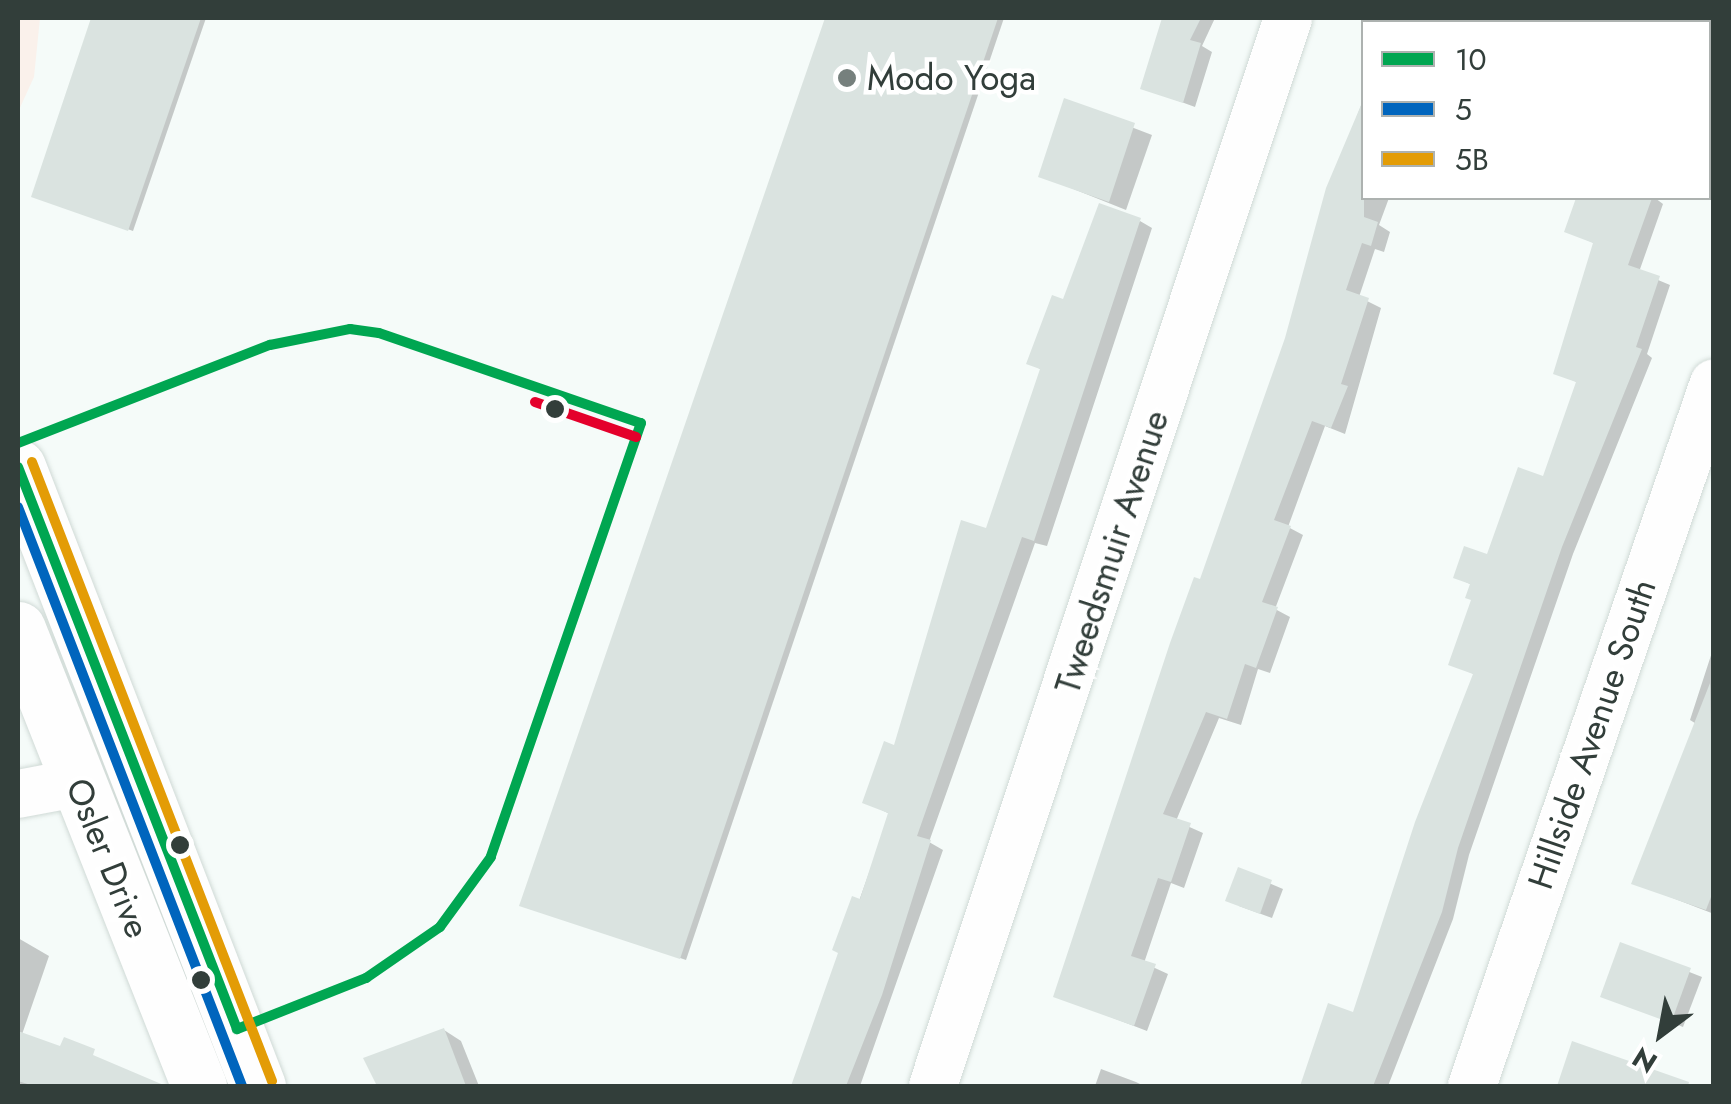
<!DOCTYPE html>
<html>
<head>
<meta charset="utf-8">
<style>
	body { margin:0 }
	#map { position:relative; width:1731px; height:1104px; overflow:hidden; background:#f5fbf9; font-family:Jost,sans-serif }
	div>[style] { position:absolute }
	.green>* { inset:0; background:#faf1eb }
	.shadow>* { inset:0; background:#0003 }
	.building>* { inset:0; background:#dae3e0 }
	.roads { filter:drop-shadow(0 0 2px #d0dad6) drop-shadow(0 0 2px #d0dad6) }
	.minor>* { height:48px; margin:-24px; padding:0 24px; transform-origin:24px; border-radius:24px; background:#fefefe }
	.major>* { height:55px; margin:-27.5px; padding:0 27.5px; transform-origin:27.5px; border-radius:27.5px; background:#fefefe }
	.bus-1>* { height:10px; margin:-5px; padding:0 5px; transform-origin:5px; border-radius:5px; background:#00a651 }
	.bus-2>* { height:10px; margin:-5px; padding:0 5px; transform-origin:5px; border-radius:5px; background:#0065bd }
	.bus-3>* { height:10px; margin:-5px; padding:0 5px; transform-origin:5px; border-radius:5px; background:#e39c06 }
	.bus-4>* { height:10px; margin:-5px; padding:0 5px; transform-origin:5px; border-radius:5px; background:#e4002b }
	.dots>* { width:28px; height:28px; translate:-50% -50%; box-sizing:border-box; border:5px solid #fff; border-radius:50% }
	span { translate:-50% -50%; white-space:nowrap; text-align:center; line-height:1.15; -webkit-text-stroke:9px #fff; paint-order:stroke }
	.poi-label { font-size:35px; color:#323e3a }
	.left { translate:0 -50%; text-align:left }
	.street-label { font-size:35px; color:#323e3a }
	.frame { position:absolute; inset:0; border:20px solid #323e3a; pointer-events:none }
	.legend { position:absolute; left:1361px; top:20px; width:350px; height:180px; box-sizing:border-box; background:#fff; border:2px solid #adb2b0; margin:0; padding:12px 18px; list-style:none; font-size:30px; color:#323e3a }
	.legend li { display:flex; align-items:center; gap:20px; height:50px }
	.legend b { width:50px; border:2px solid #adb2b0 }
	.north { position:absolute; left:1611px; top:984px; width:100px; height:100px; -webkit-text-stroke:8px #fff; paint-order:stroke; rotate:212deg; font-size:28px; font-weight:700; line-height:40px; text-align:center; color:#323e3a }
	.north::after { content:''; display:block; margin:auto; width:35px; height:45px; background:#323e3a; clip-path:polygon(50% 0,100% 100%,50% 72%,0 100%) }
</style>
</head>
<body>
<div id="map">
	<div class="green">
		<i style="clip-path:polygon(18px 18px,40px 18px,34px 77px,18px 112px)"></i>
		<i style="clip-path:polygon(1572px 18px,1713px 18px,1713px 120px,1708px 22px,1570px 22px)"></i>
	</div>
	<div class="shadow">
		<i style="clip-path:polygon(94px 18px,206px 18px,133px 231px,34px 196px)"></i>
		<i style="clip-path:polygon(827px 18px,1004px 18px,686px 960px,522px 904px)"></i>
		<i style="clip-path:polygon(1165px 18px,1215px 18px,1202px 46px,1212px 52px,1195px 107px,1143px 88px)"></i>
		<i style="clip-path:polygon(1382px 18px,1487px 18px,1380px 22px)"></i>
		<i style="clip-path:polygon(1364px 98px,1364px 198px,1389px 198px,1379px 225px,1390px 232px,1384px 252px,1375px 249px,1359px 297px,1381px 308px,1345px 434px,1325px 426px,1288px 527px,1303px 535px,1275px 609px,1290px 617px,1270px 673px,1258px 669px,1241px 725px,1219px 718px,1176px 821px,1203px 833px,1184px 888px,1171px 883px,1144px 963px,1168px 974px,1147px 1031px,1056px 996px,1287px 339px,1329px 189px)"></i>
		<i style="clip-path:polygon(1066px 102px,1152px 135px,1126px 210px,1041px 176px)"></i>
		<i style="clip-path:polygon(1579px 198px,1655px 198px,1663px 204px,1639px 272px,1670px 285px,1647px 354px,1652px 358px,1573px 554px,1469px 855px,1453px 919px,1388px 1086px,1301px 1086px,1329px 1007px,1355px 1016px,1476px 675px,1451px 664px,1474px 600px,1472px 585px,1456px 577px,1488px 557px,1544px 479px,1579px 383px,1556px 373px,1596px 244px,1567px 231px)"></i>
		<i style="clip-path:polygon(1140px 221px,1152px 228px,1047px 546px,1035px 543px,929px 842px,943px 850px,860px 1086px,793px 1086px,890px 814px,865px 802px,896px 748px,987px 531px,1042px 370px,1029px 363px,1064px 302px)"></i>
		<i style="clip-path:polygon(1714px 646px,1714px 914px,1634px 883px,1698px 725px,1690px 720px)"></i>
		<i style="clip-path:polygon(1239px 870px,1283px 889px,1272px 918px,1239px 906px)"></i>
		<i style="clip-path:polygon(18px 938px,49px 956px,18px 1046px)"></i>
		<i style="clip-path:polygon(1621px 945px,1702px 977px,1683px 1027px,1603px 996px)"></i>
		<i style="clip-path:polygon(444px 1030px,461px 1041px,479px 1086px,379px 1086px,367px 1059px)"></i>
		<i style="clip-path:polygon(30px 1038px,62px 1049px,65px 1041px,147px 1086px,19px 1086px)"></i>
		<i style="clip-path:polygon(1574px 1045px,1667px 1081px,1665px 1086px,1561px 1086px)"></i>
		<i style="clip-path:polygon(1101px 1069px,1136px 1082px,1144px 1086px,1095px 1086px)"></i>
	</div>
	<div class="building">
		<i style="clip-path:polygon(91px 18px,201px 18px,128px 231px,31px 197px)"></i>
		<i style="clip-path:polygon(825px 18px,998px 18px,680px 959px,519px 906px)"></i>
		<i style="clip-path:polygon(1162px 18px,1201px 18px,1190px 40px,1201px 43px,1183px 103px,1140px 89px)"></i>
		<i style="clip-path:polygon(1064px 98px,1135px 123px,1109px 202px,1038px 177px)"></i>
		<i style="clip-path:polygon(1364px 98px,1364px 217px,1378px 222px,1371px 246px,1362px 243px,1346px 290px,1369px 298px,1341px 384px,1348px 386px,1331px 428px,1312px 421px,1274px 520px,1291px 526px,1262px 602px,1278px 607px,1256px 668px,1245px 664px,1227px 719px,1206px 712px,1163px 814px,1191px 823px,1171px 882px,1158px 878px,1131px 956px,1156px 964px,1134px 1026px,1053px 997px,1170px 643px,1194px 577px,1200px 579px,1285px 338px,1326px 188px)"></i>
		<i style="clip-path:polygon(1576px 198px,1652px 198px,1628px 265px,1660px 276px,1636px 347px,1642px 349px,1562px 547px,1458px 848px,1442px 912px,1373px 1086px,1300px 1086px,1328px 1003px,1353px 1012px,1415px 822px,1473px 674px,1448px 665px,1471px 600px,1465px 598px,1470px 584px,1453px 578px,1464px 546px,1487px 554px,1518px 467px,1543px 476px,1576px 382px,1553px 374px,1593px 243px,1564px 232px)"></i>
		<i style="clip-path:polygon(1099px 203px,1141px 218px,1034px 541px,1022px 537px,917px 836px,931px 840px,882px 995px,846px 1086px,791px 1086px,838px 953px,832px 950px,852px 896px,860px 899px,888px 813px,862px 803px,884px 741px,894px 745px,961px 520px,986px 528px,1040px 369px,1026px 364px,1052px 295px,1063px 299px)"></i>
		<i style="clip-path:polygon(1710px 683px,1714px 889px,1706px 910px,1631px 884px)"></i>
		<i style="clip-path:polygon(1238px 867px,1272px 880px,1260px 914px,1225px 901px)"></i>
		<i style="clip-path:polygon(1620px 942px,1691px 968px,1671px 1023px,1600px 997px)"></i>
		<i style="clip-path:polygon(444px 1028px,466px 1086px,377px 1086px,363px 1058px)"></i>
		<i style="clip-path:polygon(18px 1031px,60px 1046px,64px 1037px,95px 1049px,93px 1055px,166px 1086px,34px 1086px,18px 1081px)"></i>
		<i style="clip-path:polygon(1572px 1041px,1689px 1082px,1688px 1086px,1557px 1086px)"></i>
	</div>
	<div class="roads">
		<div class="minor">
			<i style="left:18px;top:794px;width:60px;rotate:-10.6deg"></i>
			<i style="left:933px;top:1086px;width:1125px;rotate:-71.61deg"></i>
			<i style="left:1472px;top:1086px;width:743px;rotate:-71deg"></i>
		</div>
		<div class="major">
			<i style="left:18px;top:467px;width:664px;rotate:68.81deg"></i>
			<i style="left:18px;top:629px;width:492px;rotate:68.4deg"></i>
		</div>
	</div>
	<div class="bus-1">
		<i style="left:18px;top:443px;width:270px;rotate:-21.3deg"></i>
		<i style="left:270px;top:345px;width:82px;rotate:-11.3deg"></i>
		<i style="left:350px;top:329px;width:29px;rotate:8deg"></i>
		<i style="left:379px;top:333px;width:277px;rotate:19deg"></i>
		<i style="left:641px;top:423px;width:459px;rotate:109.1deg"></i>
		<i style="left:491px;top:857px;width:87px;rotate:126.1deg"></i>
		<i style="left:440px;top:927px;width:90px;rotate:145.4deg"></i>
		<i style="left:366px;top:978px;width:139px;rotate:158.4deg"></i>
		<i style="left:237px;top:1029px;width:603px;rotate:-111.29deg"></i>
	</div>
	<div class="bus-2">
		<i style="left:18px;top:507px;width:621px;rotate:68.85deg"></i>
	</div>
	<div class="bus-3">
		<i style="left:32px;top:462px;width:664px;rotate:68.81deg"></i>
	</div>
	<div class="bus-4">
		<i style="left:535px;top:402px;width:107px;rotate:19.1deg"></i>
	</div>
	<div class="dots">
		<i style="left:847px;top:78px;background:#76807d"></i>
		<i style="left:555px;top:409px;background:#323e3a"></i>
		<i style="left:180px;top:845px;background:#323e3a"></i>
		<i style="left:201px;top:980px;background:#323e3a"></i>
	</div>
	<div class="poi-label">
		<span class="left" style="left:867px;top:78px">Modo Yoga</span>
	</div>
	<div class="street-label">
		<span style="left:1112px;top:552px;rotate:-72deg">Tweedsmuir Avenue</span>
		<span style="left:1592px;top:734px;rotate:-71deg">Hillside Avenue South</span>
		<span style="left:108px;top:858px;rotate:68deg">Osler Drive</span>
	</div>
	<div class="frame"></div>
	<ul class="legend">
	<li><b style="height:12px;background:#00a651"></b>10</li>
	<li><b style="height:12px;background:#0065bd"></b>5</li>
	<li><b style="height:12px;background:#e39c06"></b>5B</li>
	</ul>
	<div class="north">N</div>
</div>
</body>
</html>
